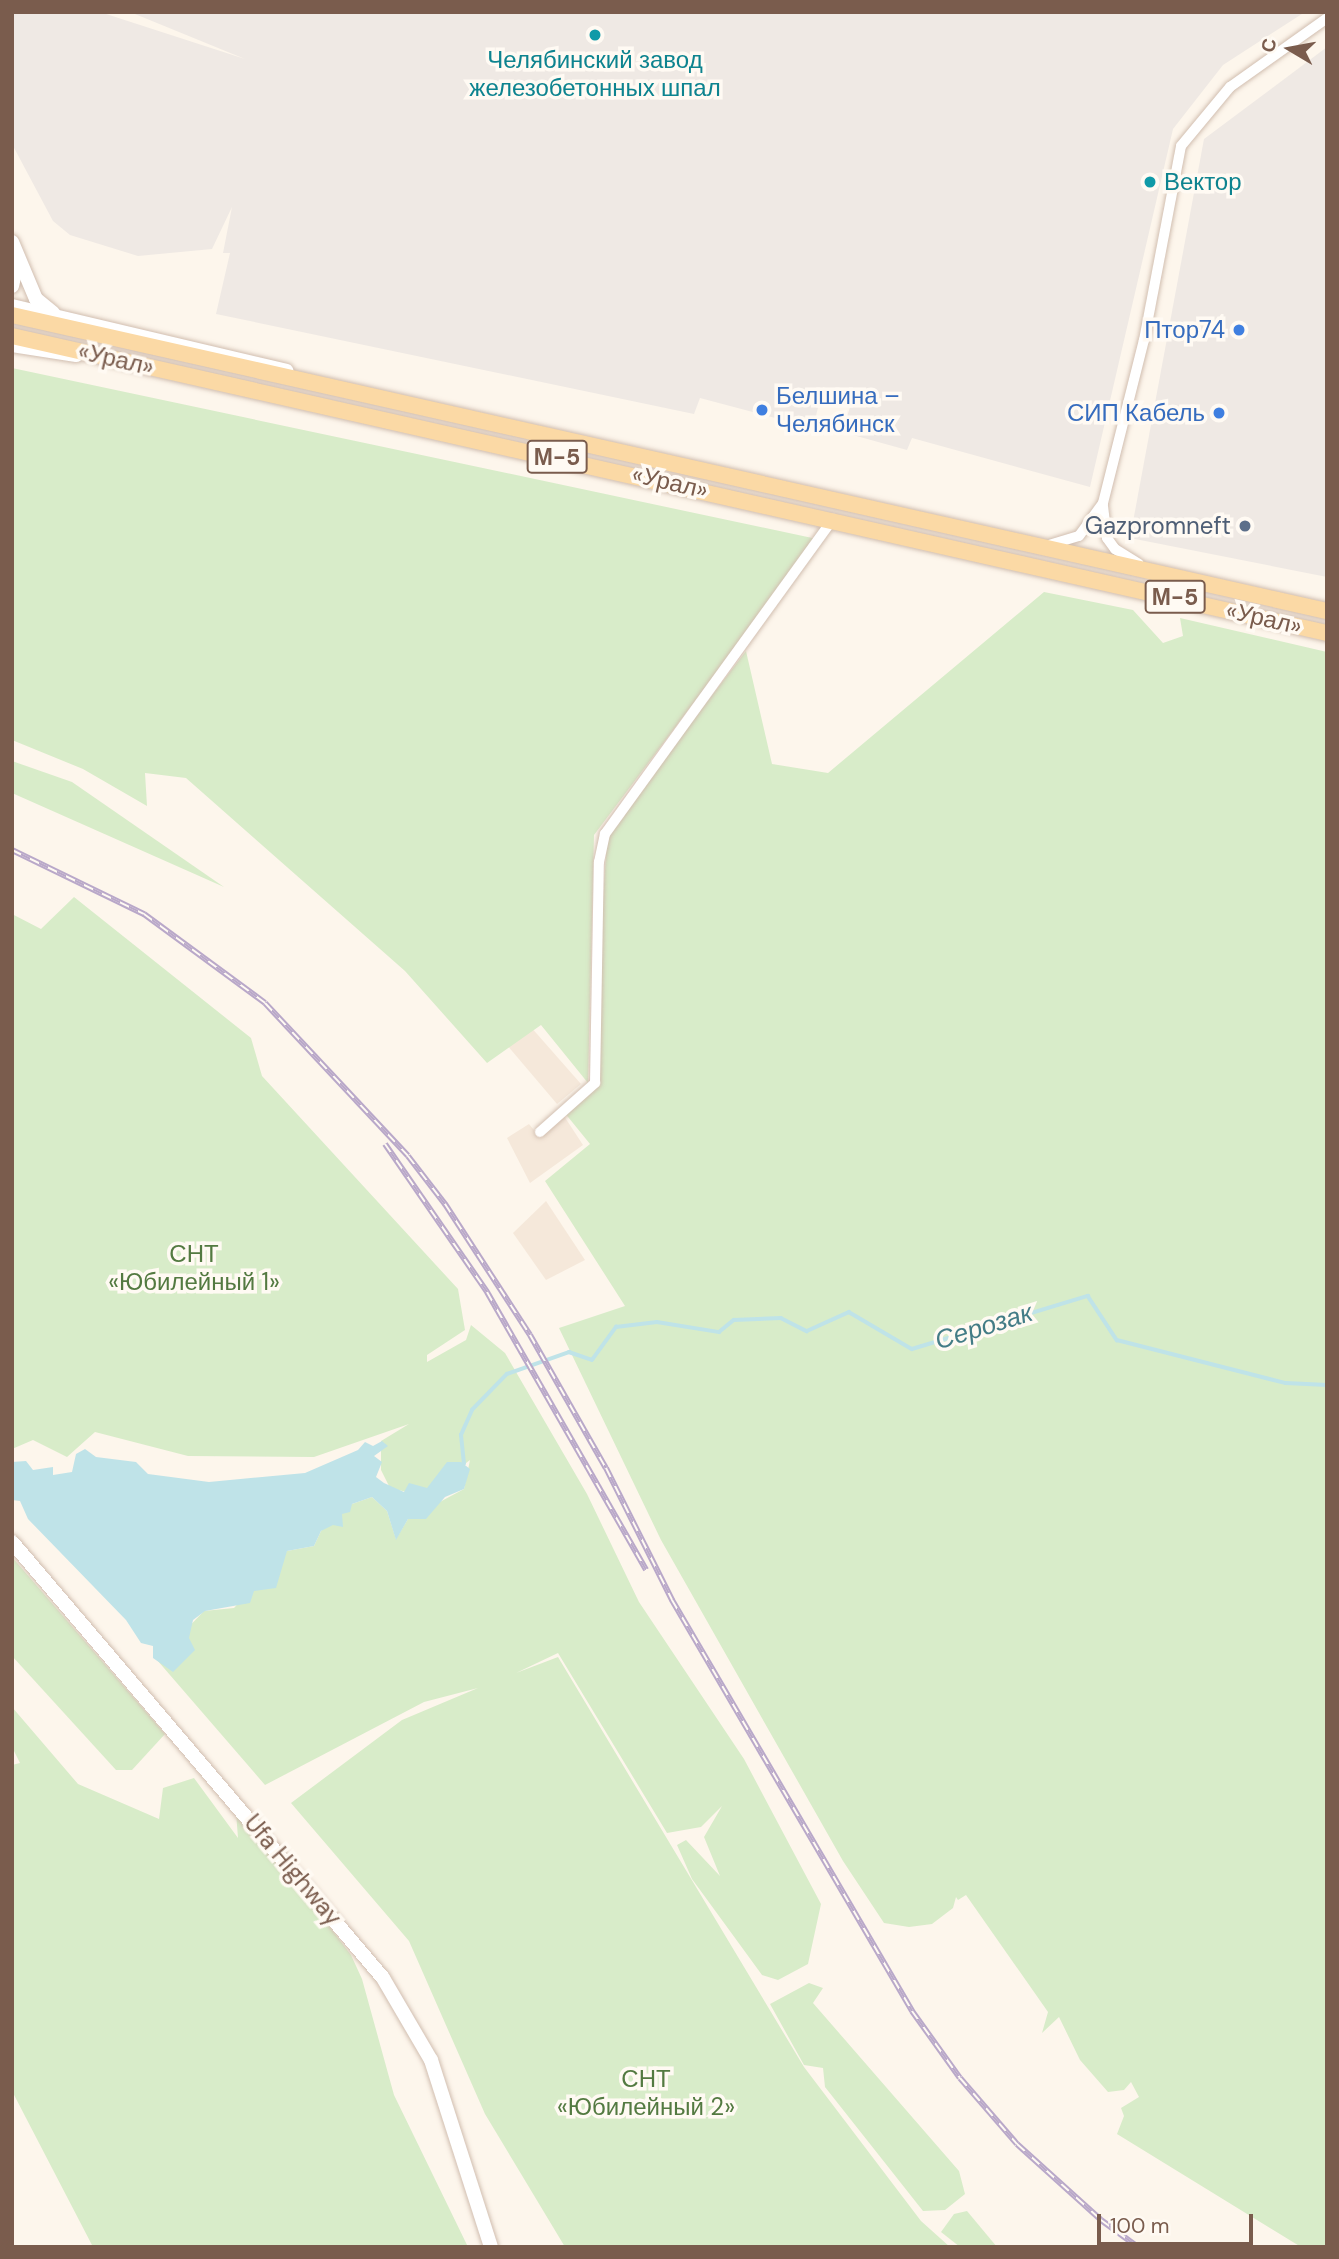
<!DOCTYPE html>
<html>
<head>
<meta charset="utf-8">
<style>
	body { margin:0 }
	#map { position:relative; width:1339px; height:2259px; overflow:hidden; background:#fdf6ec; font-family:"DM Sans",sans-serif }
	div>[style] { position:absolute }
	.residential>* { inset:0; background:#f5e8da }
	.industrial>* { inset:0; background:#efe9e4 }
	.green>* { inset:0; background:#d8ecc9 }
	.water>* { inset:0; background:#bfe3e8 }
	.stream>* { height:3.5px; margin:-1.75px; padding:0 1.75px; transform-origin:1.75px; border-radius:1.75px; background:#bfe3e8 }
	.roads { filter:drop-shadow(0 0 2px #d1beb0) drop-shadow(0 0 2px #d1beb0) }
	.street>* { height:10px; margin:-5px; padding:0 5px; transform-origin:5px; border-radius:5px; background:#fff }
	.secondary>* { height:14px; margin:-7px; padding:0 7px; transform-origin:7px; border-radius:7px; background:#fff }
	.primary>* { height:16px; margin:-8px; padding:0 8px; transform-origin:8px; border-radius:8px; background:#fbd9a5 }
	.rail>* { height:6px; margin-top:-3px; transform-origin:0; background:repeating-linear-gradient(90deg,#fffaf3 0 10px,#b9a8c9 0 20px); box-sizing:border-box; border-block:2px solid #b9a8c9 }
	.dots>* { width:19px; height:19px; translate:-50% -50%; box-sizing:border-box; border:4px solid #fffaf3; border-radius:50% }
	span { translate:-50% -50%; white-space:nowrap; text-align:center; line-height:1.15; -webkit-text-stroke:7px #fffaf3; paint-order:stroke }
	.shield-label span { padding:2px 5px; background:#fffaf3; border:2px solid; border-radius:5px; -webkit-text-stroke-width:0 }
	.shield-label { font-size:23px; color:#7a5c4d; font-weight:700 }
	.culture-label { font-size:24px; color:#0d838f }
	.left { translate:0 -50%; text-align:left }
	.shop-label { font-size:24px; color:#366cbe }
	.right { translate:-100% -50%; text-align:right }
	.street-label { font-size:24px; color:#7a5c4d }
	.service-label { font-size:24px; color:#4e5e75 }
	.park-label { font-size:24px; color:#537a41 }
	.water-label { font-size:26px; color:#437c86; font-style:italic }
	.frame { position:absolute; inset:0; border:14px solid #7a5c4d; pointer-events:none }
	.north { position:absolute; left:1255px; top:14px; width:70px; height:70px; -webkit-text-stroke:5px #fffaf3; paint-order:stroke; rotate:280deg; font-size:19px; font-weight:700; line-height:28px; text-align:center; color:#7a5c4d }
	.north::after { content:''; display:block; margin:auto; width:24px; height:32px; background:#7a5c4d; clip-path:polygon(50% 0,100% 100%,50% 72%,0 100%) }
	.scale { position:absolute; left:1097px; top:2214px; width:156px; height:32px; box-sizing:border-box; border:4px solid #7a5c4d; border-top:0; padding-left:9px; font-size:21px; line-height:24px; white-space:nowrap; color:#7a5c4d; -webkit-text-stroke:5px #fffaf3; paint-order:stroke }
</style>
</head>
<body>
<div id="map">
	<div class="residential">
		<i style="clip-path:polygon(530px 1026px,581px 1084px,557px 1104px,506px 1044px)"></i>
		<i style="clip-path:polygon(564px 1116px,583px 1145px,530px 1183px,507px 1138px,529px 1124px,538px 1135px)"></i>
		<i style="clip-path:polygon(546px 1201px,585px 1260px,546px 1280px,513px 1233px)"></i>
	</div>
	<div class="industrial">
		<i style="clip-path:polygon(12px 12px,100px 12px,245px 59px,130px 12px,1305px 12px,1223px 65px,1173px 129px,1090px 487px,912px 438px,907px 450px,842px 432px,853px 398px,823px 387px,813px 428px,700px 398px,694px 414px,216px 314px,230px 253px,223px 253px,232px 207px,212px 249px,138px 256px,70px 235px,53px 221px,12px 144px)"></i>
		<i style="clip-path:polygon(1327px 47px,1327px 577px,1130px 538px,1204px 139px)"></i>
	</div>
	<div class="green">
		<i style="clip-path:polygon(12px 368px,817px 539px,594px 835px,588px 1083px,541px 1025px,487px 1063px,405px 971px,186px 778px,145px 773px,147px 806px,83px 769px,12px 740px)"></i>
		<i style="clip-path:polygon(1044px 592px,1133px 610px,1163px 643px,1183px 636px,1180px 618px,1327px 652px,1327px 2247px,1301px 2247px,1117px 2134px,1124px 2116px,1121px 2108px,1139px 2097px,1131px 2082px,1124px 2090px,1108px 2092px,1080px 2060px,1059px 2017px,1042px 2033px,1048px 2012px,966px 1895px,958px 1900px,956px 1897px,953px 1908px,932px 1924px,909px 1927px,884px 1923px,843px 1861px,661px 1540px,559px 1328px,625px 1306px,545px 1181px,590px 1144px,564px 1112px,590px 1090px,607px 841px,613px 825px,746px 651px,772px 764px,828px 773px)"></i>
		<i style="clip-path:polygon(12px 761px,72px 782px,224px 887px,12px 793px)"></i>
		<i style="clip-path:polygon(74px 897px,251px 1038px,262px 1076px,458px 1289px,465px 1330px,427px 1355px,427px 1362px,466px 1340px,471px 1325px,505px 1353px,587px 1494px,639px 1602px,744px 1759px,821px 1904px,808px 1964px,778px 1980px,762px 1975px,692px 1879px,677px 1845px,686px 1840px,720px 1876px,704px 1837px,722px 1806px,701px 1827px,667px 1833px,558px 1653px,516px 1673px,558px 1657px,804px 2067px,921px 2221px,950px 2247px,565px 2247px,485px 2114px,409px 1941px,291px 1803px,402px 1720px,478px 1688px,424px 1702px,265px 1785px,157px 1660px,204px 1611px,234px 1608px,287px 1551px,314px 1546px,321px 1531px,352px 1504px,372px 1497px,387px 1511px,396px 1539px,408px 1519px,464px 1489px,470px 1460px,431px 1490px,411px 1493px,390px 1488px,381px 1470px,381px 1441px,409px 1424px,314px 1457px,188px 1456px,95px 1432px,67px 1457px,33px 1440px,12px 1449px,12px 914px,41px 929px)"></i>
		<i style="clip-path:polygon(12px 1557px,165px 1734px,132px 1770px,116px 1770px,12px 1656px)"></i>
		<i style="clip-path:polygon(12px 1707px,78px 1784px,159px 1819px,163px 1788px,194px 1778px,238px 1838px,236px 1812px,283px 1866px,351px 1955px,362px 1979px,394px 2095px,468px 2247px,93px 2247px,12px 2091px,12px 1765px,20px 1763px,12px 1747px)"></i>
		<i style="clip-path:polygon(809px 1983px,823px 1988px,813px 2003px,959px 2171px,965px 2194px,945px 2210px,923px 2211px,825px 2087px,823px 2068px,804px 2065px,770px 2004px)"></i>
		<i style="clip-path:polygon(967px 2211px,997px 2247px,960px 2247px,941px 2232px,954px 2214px)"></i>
	</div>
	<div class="water">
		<i style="clip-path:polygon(382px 1441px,388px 1446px,374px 1456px,382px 1462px,376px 1477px,384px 1483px,404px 1492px,409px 1483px,427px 1488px,447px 1462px,461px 1462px,470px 1469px,464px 1489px,445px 1497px,426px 1519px,408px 1519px,396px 1540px,387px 1511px,372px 1497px,352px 1504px,350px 1512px,342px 1514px,343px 1527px,333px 1525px,321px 1531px,314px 1546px,287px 1551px,276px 1588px,254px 1591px,250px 1603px,205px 1611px,193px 1620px,189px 1638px,195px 1650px,173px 1672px,153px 1658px,153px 1646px,141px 1643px,126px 1620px,28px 1519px,20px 1501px,12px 1500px,12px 1462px,26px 1461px,33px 1470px,53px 1467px,53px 1475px,72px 1472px,76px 1454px,85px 1449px,96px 1457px,136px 1462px,148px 1474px,209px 1482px,305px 1473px,358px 1450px,365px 1442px,373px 1446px)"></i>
	</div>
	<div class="stream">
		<i style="left:464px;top:1464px;width:29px;rotate:-96deg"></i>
		<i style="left:461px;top:1435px;width:27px;rotate:-66deg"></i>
		<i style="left:472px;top:1410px;width:50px;rotate:-45.8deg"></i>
		<i style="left:507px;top:1374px;width:66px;rotate:-19.5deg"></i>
		<i style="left:569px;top:1352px;width:24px;rotate:19deg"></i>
		<i style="left:592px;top:1360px;width:41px;rotate:-54deg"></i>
		<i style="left:616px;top:1327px;width:41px;rotate:-7deg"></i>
		<i style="left:657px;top:1322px;width:63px;rotate:9.2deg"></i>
		<i style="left:719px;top:1332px;width:19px;rotate:-39deg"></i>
		<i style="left:734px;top:1320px;width:47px;rotate:-2.4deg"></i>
		<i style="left:781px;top:1318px;width:29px;rotate:27deg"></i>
		<i style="left:807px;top:1331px;width:46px;rotate:-24.3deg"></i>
		<i style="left:849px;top:1312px;width:73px;rotate:30.4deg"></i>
		<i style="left:912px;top:1349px;width:184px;rotate:-16.8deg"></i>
		<i style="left:1088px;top:1296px;width:53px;rotate:56.6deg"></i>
		<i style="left:1117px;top:1340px;width:174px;rotate:14.3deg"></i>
		<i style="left:1286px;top:1383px;width:41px;rotate:2.8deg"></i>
	</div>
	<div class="roads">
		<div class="street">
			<i style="left:1103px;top:506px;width:32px;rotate:83deg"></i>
			<i style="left:1107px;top:538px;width:14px;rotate:54deg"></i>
			<i style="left:1115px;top:549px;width:28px;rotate:32deg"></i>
			<i style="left:1049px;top:545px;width:31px;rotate:-17deg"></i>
			<i style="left:1079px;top:536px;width:41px;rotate:-54deg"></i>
			<i style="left:1103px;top:503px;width:168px;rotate:-75.9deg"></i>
			<i style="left:1144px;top:340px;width:197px;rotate:-79.2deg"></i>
			<i style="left:1181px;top:146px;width:77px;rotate:-50.3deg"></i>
			<i style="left:1230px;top:87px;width:119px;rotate:-35.4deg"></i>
			<i style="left:540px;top:1132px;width:74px;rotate:-41.7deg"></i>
			<i style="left:595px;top:1083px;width:221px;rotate:-89deg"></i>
			<i style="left:599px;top:862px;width:29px;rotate:-78deg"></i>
			<i style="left:605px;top:834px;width:389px;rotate:-54.1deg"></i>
		</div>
		<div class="secondary">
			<i style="left:12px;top:242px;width:62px;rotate:67.2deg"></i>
			<i style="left:36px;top:299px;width:22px;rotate:39deg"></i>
			<i style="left:12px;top:286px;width:26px;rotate:-77deg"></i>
			<i style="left:12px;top:306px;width:282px;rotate:13.3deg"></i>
			<i style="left:12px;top:345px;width:65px;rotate:8.9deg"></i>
			<i style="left:12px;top:1542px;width:572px;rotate:49.6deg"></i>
			<i style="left:383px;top:1978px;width:95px;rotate:59.7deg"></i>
			<i style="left:431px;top:2060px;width:196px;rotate:72.2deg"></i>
		</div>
		<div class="primary">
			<i style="left:12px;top:315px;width:1348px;rotate:12.69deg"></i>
			<i style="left:12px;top:336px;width:1348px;rotate:12.73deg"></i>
		</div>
	</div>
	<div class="rail">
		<i style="left:12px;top:850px;width:147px;rotate:25.9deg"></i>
		<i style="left:144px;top:914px;width:150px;rotate:36.3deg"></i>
		<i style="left:265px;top:1003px;width:209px;rotate:46.9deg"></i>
		<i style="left:408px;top:1156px;width:61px;rotate:52.4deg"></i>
		<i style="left:445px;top:1204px;width:156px;rotate:57deg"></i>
		<i style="left:530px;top:1335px;width:153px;rotate:60.3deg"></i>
		<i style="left:606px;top:1468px;width:148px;rotate:63.4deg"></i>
		<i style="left:672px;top:1600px;width:476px;rotate:59.7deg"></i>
		<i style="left:912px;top:2011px;width:82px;rotate:54.4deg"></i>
		<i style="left:960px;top:2078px;width:87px;rotate:49.2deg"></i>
		<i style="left:1017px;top:2144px;width:113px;rotate:42.1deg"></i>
		<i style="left:1101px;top:2220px;width:46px;rotate:36.1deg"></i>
		<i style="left:385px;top:1144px;width:180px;rotate:55.4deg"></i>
		<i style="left:487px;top:1292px;width:320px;rotate:60.2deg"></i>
	</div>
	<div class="dots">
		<i style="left:595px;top:35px;background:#0f9aa8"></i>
		<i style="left:1150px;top:182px;background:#0f9aa8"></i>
		<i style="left:1239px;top:330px;background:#3f7fe0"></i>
		<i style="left:762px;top:410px;background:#3f7fe0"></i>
		<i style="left:1219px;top:413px;background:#3f7fe0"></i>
		<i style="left:1245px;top:526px;background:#5c6f8a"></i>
	</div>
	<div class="shield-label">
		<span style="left:557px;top:457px">М-5</span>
		<span style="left:1175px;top:597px">М-5</span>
	</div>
	<div class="culture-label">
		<span style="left:595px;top:74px">Челябинский завод<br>железобетонных шпал</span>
		<span class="left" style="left:1164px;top:182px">Вектор</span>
	</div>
	<div class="shop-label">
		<span class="right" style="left:1225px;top:330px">Птор74</span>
		<span class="left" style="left:776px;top:410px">Белшина –<br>Челябинск</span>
		<span class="right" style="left:1205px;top:413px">СИП Кабель</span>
	</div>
	<div class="street-label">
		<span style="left:116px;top:359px;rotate:13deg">«Урал»</span>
		<span style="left:670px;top:482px;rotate:13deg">«Урал»</span>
		<span style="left:1264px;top:618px;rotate:13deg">«Урал»</span>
		<span style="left:293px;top:1870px;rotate:50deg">Ufa Highway</span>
	</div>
	<div class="service-label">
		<span class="right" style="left:1231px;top:526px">Gazpromneft</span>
	</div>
	<div class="park-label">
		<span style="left:194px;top:1268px">СНТ<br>«Юбилейный 1»</span>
		<span style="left:646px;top:2093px">СНТ<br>«Юбилейный 2»</span>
	</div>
	<div class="water-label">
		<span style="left:984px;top:1327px;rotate:-17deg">Серозак</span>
	</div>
	<div class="frame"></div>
	<div class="north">С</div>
	<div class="scale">100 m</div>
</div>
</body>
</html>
